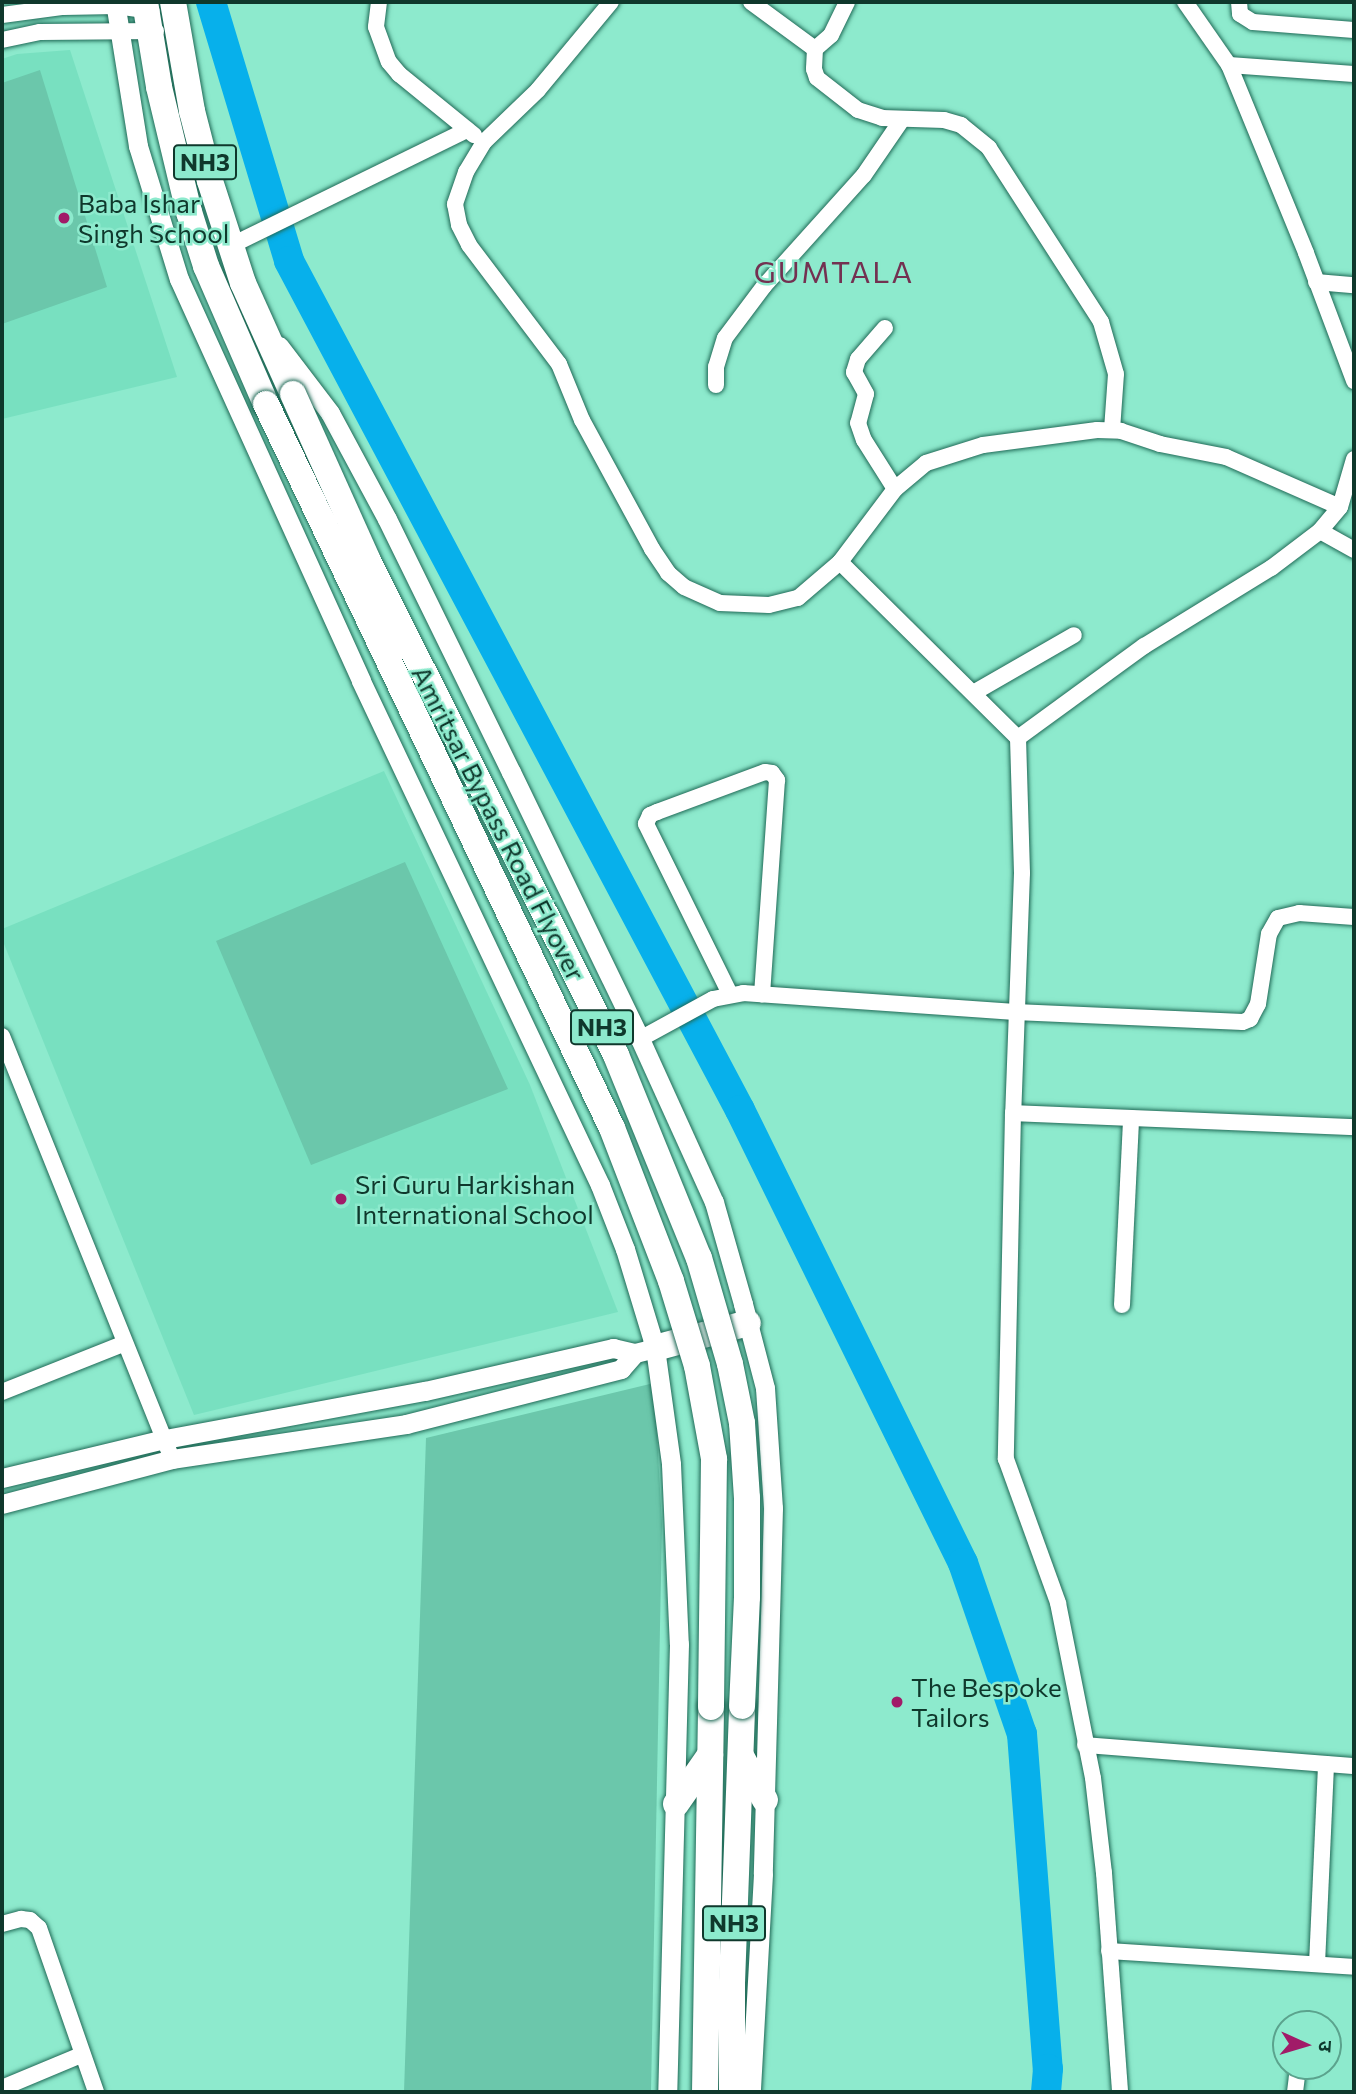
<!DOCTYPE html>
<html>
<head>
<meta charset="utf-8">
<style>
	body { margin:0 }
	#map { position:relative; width:1356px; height:2094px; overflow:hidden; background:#8deacd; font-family:Commissioner,"Noto Sans Devanagari",sans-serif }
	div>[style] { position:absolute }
	.built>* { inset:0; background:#78e0c0 }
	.green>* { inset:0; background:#6bc7ab }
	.river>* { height:30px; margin:-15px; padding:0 15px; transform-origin:15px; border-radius:15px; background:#07b0eb }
	.roads { filter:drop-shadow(0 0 2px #206a57) drop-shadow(0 0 2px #206a57) }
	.minor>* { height:16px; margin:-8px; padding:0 8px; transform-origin:8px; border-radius:8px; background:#fff }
	.tertiary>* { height:19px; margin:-9.5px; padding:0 9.5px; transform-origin:9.5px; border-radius:9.5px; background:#fff }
	.trunk>* { height:26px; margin:-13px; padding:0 13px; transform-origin:13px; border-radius:13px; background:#fff }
	.bridges { filter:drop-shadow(0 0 2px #206a57) drop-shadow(0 0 2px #206a57) }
	.trunk-bridge>* { height:26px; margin:-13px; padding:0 13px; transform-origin:13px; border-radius:13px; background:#fff }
	.dots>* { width:19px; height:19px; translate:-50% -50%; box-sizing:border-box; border:4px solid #8deacd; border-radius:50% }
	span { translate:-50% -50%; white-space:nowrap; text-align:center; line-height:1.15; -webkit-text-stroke:5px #8deacd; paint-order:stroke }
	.shield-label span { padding:2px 5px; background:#8deacd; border:2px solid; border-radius:5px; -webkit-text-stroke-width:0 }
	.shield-label { font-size:24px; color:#0f382c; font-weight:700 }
	.poi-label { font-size:26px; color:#0f382c }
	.left { translate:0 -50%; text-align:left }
	.street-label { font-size:26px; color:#0f382c }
	.quarter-label { font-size:30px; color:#733151; letter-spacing:2px }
	.frame { position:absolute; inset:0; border:4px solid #0f382c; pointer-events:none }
	.north { position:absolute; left:1272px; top:2010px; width:70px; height:70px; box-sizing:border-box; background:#8deacd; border:2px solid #5ba38d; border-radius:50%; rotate:94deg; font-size:19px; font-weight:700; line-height:28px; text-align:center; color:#0f382c }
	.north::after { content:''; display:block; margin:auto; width:24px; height:32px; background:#a11b68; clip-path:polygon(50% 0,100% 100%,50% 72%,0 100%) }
</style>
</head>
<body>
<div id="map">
	<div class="built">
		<i style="clip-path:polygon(70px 50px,177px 377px,2px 419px,2px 59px,17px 54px)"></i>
		<i style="clip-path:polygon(384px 771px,530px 1085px,618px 1312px,194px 1415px,2px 939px,2px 929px)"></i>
	</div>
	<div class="green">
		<i style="clip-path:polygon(40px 70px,107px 287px,2px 324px,2px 83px)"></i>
		<i style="clip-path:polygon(405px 862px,508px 1089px,311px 1165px,216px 941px)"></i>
		<i style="clip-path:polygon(654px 1383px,662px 1524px,651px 2092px,404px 2092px,426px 1438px)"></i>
	</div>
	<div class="river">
		<i style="left:211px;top:2px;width:270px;rotate:73.2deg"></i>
		<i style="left:289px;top:261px;width:961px;rotate:62.02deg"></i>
		<i style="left:740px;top:1110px;width:505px;rotate:63.79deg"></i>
		<i style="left:963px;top:1563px;width:181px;rotate:71deg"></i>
		<i style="left:1022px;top:1734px;width:336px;rotate:85.6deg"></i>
		<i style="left:1048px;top:2069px;width:23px;rotate:95deg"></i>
	</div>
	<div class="roads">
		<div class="minor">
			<i style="left:379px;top:2px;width:25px;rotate:97deg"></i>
			<i style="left:376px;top:27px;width:37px;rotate:70deg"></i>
			<i style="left:389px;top:62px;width:16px;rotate:50deg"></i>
			<i style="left:399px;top:74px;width:97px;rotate:39.1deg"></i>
			<i style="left:611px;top:2px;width:114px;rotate:129.7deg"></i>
			<i style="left:538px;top:90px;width:75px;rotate:136.1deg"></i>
			<i style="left:484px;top:142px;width:35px;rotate:121deg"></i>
			<i style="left:466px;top:172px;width:34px;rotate:109deg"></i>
			<i style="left:455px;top:204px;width:21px;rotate:79deg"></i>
			<i style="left:459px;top:225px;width:22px;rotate:63deg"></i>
			<i style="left:469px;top:245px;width:149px;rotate:52.9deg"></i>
			<i style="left:559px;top:364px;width:61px;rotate:67.7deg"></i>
			<i style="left:582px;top:420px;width:147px;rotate:61.5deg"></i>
			<i style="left:652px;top:549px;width:29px;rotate:56deg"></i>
			<i style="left:668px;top:573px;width:21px;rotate:41deg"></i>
			<i style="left:684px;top:587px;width:39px;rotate:24deg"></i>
			<i style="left:720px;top:603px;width:49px;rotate:2.3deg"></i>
			<i style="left:769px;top:605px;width:30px;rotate:-14deg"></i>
			<i style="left:798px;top:598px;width:55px;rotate:-40.6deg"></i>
			<i style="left:840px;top:562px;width:91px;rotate:-53deg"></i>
			<i style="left:895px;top:489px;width:40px;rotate:-40deg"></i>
			<i style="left:926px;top:463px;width:60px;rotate:-17.5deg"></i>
			<i style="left:983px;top:445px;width:115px;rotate:-7.5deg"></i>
			<i style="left:1097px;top:430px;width:24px;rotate:2deg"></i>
			<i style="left:1121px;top:431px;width:41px;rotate:18.4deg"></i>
			<i style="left:1160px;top:444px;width:67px;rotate:11.1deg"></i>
			<i style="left:1226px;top:457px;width:124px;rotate:23.7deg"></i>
			<i style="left:1340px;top:507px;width:31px;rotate:130deg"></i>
			<i style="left:1320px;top:531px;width:61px;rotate:142.9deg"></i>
			<i style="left:1271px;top:568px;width:149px;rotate:148.4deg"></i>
			<i style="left:1144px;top:646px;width:156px;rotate:143.9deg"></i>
			<i style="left:1018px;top:738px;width:135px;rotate:88.3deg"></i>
			<i style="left:1022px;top:873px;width:240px;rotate:92.1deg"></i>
			<i style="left:1013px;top:1113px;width:346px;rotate:91.2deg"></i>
			<i style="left:1006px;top:1459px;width:153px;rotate:70.1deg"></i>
			<i style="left:1058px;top:1603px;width:178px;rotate:78.7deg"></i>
			<i style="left:1093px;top:1778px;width:96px;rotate:83.4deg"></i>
			<i style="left:1104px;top:1873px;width:220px;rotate:85.8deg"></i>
			<i style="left:751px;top:2px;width:79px;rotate:36.3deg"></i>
			<i style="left:815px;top:49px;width:21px;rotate:-41deg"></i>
			<i style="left:831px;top:35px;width:37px;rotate:-64deg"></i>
			<i style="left:1185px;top:2px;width:77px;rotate:55.1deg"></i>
			<i style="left:1229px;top:65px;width:203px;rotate:67.7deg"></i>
			<i style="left:1306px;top:253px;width:137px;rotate:69.4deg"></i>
			<i style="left:1239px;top:2px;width:12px;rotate:85deg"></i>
			<i style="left:1240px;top:14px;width:15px;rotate:32deg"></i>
			<i style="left:1253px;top:22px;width:101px;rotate:4.5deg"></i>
			<i style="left:2px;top:15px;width:62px;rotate:-7.5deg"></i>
			<i style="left:63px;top:7px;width:53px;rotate:-1.1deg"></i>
			<i style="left:116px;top:6px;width:36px;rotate:8deg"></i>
			<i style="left:2px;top:40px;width:39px;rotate:-12deg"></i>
			<i style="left:40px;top:32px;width:116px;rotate:-0.5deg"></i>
			<i style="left:815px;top:49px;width:20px;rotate:93deg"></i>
			<i style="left:814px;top:69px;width:9px;rotate:72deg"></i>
			<i style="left:817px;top:78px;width:52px;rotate:38deg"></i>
			<i style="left:858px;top:110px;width:25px;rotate:18deg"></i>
			<i style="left:882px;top:118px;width:62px;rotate:1.8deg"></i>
			<i style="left:944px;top:120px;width:18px;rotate:16deg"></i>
			<i style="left:961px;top:125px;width:36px;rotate:39deg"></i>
			<i style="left:989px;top:148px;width:207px;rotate:57.2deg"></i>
			<i style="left:1101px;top:322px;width:54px;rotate:73.9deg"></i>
			<i style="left:1116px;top:374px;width:56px;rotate:94.1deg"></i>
			<i style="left:1229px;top:65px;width:125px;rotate:4.1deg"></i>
			<i style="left:230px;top:246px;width:264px;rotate:-26.1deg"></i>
			<i style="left:1316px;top:282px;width:38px;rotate:5deg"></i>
			<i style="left:885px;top:328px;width:41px;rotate:131.1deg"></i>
			<i style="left:858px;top:359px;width:14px;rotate:107deg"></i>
			<i style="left:854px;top:372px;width:25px;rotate:61deg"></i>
			<i style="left:866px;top:394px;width:30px;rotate:105deg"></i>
			<i style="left:858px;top:423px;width:18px;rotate:71deg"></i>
			<i style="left:864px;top:440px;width:58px;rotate:57.7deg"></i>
			<i style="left:716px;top:385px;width:18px;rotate:-90deg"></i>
			<i style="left:716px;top:367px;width:30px;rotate:-73deg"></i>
			<i style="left:725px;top:338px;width:65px;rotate:-53.1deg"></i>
			<i style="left:764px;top:286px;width:149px;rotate:-48deg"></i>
			<i style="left:864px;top:175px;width:65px;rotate:-55.6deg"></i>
			<i style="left:1340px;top:507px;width:50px;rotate:-73.7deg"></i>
			<i style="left:1320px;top:531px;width:39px;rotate:29deg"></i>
			<i style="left:840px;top:562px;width:250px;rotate:44.7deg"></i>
			<i style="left:975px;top:692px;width:114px;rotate:-29.9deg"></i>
			<i style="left:730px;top:994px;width:190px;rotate:-116.3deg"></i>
			<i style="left:646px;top:824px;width:10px;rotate:-66deg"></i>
			<i style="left:650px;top:815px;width:8px;rotate:-23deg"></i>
			<i style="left:657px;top:812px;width:115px;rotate:-20.3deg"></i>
			<i style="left:765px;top:772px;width:7px;rotate:8deg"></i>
			<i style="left:772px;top:773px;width:9px;rotate:54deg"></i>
			<i style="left:777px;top:780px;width:215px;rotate:94deg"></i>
			<i style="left:2px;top:1036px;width:456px;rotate:68.1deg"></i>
			<i style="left:640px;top:1039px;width:83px;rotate:-28.7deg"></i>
			<i style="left:713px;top:999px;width:31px;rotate:-11deg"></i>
			<i style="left:743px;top:993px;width:273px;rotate:4deg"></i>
			<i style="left:1015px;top:1012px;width:228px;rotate:2.5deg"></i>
			<i style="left:1243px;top:1022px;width:8px;rotate:-23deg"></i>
			<i style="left:1250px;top:1019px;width:17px;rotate:-62deg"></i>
			<i style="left:1258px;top:1004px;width:71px;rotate:-81.1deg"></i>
			<i style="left:1269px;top:934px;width:18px;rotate:-61deg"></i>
			<i style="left:1278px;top:918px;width:22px;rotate:-13deg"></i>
			<i style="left:1299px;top:913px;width:55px;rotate:4.2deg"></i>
			<i style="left:1013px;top:1113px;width:341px;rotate:2.4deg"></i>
			<i style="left:1122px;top:1305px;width:187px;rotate:-87.2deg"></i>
			<i style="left:2px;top:1392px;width:132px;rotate:-21.7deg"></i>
			<i style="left:1085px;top:1745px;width:270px;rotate:4.5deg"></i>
			<i style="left:2px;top:1924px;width:20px;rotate:-15deg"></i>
			<i style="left:21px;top:1919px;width:9px;rotate:6deg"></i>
			<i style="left:30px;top:1920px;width:12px;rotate:42deg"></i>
			<i style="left:39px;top:1928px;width:174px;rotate:70.8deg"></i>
			<i style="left:1109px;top:1951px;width:246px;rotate:3.7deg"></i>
			<i style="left:1317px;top:1964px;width:200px;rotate:-87.4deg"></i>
			<i style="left:2px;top:2088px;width:86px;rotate:-22.7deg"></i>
			<i style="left:1295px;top:2092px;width:26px;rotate:-83deg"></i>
		</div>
		<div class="tertiary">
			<i style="left:115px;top:2px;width:146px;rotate:80.9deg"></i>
			<i style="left:138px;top:146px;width:139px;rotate:72.9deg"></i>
			<i style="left:179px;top:279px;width:441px;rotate:65.6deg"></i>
			<i style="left:361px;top:681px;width:558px;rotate:64.63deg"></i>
			<i style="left:600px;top:1185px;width:69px;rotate:68.7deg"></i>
			<i style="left:625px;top:1249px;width:103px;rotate:73.1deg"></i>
			<i style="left:655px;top:1348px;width:117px;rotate:82.1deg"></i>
			<i style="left:671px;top:1464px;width:180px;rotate:87.5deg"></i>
			<i style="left:679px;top:1644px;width:448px;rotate:91.5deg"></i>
			<i style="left:279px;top:346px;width:84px;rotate:52.7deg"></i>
			<i style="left:330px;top:413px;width:120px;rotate:61.7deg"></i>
			<i style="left:387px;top:519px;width:282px;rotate:63.9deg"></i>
			<i style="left:511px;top:772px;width:297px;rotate:64.2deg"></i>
			<i style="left:640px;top:1039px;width:179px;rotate:65.6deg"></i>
			<i style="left:714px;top:1202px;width:106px;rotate:74.1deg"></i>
			<i style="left:743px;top:1304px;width:87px;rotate:75.3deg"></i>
			<i style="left:765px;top:1388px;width:120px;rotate:86.2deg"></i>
			<i style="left:773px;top:1508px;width:366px;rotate:91.6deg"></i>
			<i style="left:763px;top:1874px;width:218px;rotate:93.2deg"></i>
			<i style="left:2px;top:1478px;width:168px;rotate:-13.5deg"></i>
			<i style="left:165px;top:1439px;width:264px;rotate:-10.5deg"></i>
			<i style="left:425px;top:1391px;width:193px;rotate:-12.9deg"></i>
			<i style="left:613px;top:1348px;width:23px;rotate:13deg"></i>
			<i style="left:635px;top:1353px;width:21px;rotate:-14deg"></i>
			<i style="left:2px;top:1504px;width:176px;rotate:-14.8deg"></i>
			<i style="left:172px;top:1459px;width:237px;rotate:-8.5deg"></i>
			<i style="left:406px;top:1424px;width:222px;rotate:-14.3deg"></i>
			<i style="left:621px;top:1369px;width:21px;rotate:-49deg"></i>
		</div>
		<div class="trunk">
			<i style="left:145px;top:2px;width:86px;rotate:80.6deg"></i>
			<i style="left:159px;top:87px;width:129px;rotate:76.5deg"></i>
			<i style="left:189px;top:212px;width:57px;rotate:72.5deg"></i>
			<i style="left:206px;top:266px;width:150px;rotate:66.5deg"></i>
			<i style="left:173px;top:2px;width:111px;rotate:80.1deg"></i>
			<i style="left:192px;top:111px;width:72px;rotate:75.6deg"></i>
			<i style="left:210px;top:181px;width:107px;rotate:72.1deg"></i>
			<i style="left:243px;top:283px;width:122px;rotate:65.8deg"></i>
			<i style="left:655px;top:1348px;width:96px;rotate:-15deg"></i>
			<i style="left:741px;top:1756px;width:50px;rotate:61.4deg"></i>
			<i style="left:676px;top:1804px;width:60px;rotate:-55.2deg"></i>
			<i style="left:705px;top:2092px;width:385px;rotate:-89.1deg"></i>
			<i style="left:732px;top:2092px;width:109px;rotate:-90deg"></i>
			<i style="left:732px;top:1983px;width:277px;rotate:-87.9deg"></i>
		</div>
	</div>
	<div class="bridges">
		<div class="trunk-bridge">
			<i style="left:293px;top:394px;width:181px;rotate:65.8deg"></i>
			<i style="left:367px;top:559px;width:555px;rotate:63.34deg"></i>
			<i style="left:616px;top:1055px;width:219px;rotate:67.8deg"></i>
			<i style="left:699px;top:1258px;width:110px;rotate:73.7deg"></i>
			<i style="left:730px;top:1364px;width:60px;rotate:78.5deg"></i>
			<i style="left:742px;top:1423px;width:75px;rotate:86.2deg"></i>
			<i style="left:747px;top:1498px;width:99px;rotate:90deg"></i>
			<i style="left:747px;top:1597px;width:109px;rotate:92.6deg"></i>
			<i style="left:266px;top:404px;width:802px;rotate:64.46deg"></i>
			<i style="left:612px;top:1128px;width:164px;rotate:68.9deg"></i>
			<i style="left:671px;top:1281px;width:89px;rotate:73deg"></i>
			<i style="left:697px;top:1366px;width:95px;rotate:79.6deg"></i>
			<i style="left:714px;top:1459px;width:248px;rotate:90.7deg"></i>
		</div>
	</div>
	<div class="dots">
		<i style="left:64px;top:218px;background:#a11b68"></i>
		<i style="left:341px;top:1199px;background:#a11b68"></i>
		<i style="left:897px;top:1702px;background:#a11b68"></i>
	</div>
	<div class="shield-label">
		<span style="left:205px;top:162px">NH3</span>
		<span style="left:602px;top:1027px">NH3</span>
		<span style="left:734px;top:1923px">NH3</span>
	</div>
	<div class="poi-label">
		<span class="left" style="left:78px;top:218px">Baba Ishar<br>Singh School</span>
		<span class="left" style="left:355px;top:1199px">Sri Guru Harkishan<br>International School</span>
		<span class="left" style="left:911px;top:1702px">The Bespoke<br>Tailors</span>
	</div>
	<div class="street-label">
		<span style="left:499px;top:823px;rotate:63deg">Amritsar Bypass Road Flyover</span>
	</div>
	<div class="quarter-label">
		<span style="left:834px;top:271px">GUMTALA</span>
	</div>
	<div class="frame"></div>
	<div class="north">उ</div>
</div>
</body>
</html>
